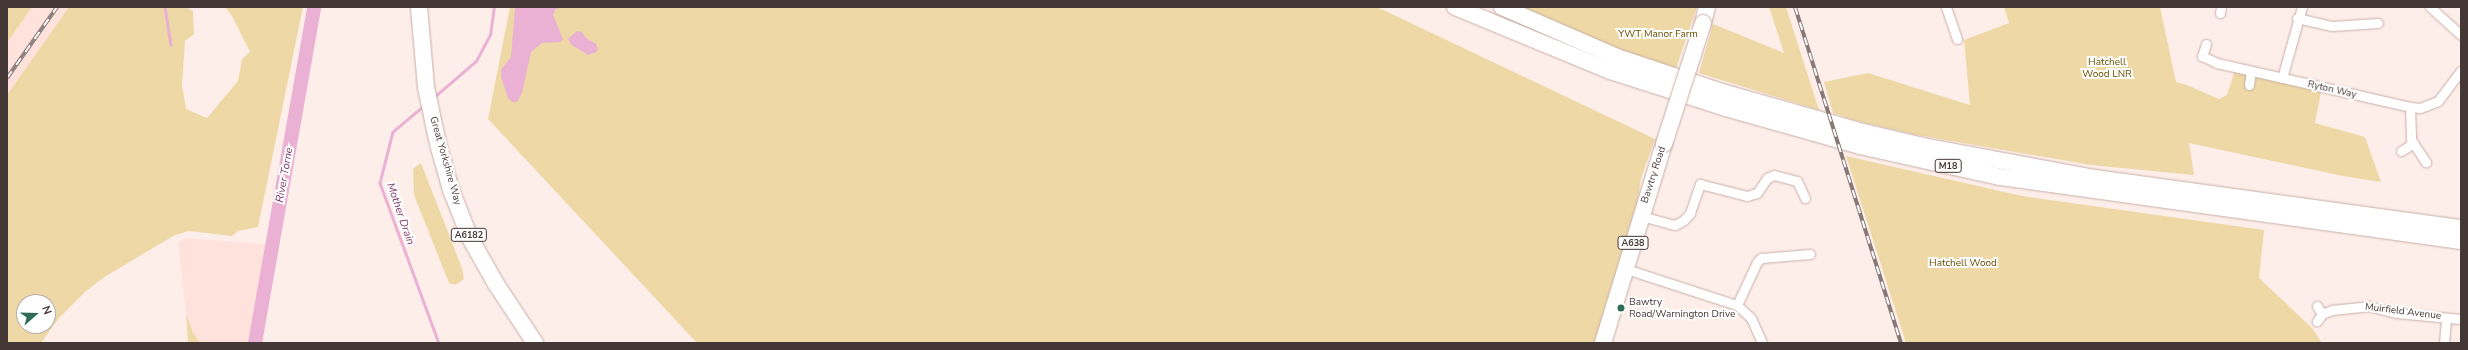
<!DOCTYPE html>
<html>
<head>
<meta charset="utf-8">
<style>
	body { margin:0 }
	#map { position:relative; width:2468px; height:350px; overflow:hidden; background:#feeeea; font-family:"Nunito Sans",sans-serif }
	div>[style] { position:absolute }
	.built>* { inset:0; background:#fee2db }
	.green>* { inset:0; background:#edd8a6 }
	.water>* { inset:0; background:#eab1d5 }
	.stream>* { height:2.5px; margin:-1.25px; padding:0 1.25px; transform-origin:1.25px; border-radius:1.25px; background:#eab1d5 }
	.river>* { height:14px; margin:-7px; padding:0 7px; transform-origin:7px; border-radius:7px; background:#eab1d5 }
	.roads { filter:drop-shadow(0 0 1px #c8afa8) drop-shadow(0 0 1px #c8afa8) }
	.street>* { height:9px; margin:-4.5px; padding:0 4.5px; transform-origin:4.5px; border-radius:4.5px; background:#fff }
	.highway>* { height:16px; margin:-8px; padding:0 8px; transform-origin:8px; border-radius:8px; background:#fff }
	.rail>* { height:4px; margin-top:-2px; transform-origin:0; background:repeating-linear-gradient(90deg,#fff 0 8px,#867977 0 16px); box-sizing:border-box; border-block:1px solid #867977 }
	.bridges { filter:drop-shadow(0 0 1px #c8afa8) drop-shadow(0 0 1px #c8afa8) }
	.highway-bridge>* { height:16px; margin:-8px; padding:0 8px; transform-origin:8px; border-radius:8px; background:#fff }
	.dots>* { width:11px; height:11px; translate:-50% -50%; box-sizing:border-box; border:2px solid #fff; border-radius:50% }
	span { translate:-50% -50%; white-space:nowrap; text-align:center; line-height:1.15; -webkit-text-stroke:4px #fff; paint-order:stroke }
	.shield-label span { padding:1px 3px; background:#fff; border:1px solid; border-radius:3px; -webkit-text-stroke-width:0 }
	.shield-label { font-size:9px; color:#433836; font-weight:700 }
	.park-label { font-size:10px; color:#674e00 }
	.street-label { font-size:10px; color:#433836 }
	.poi-label { font-size:10px; color:#433836 }
	.left { translate:0 -50%; text-align:left }
	.water-label { font-size:11px; color:#783564; font-style:italic }
	.frame { position:absolute; inset:0; border:8px solid #433836; pointer-events:none }
	.north { position:absolute; left:16px; top:294px; width:40px; height:40px; box-sizing:border-box; background:#fff; border:1px solid #b4afaf; border-radius:50%; rotate:70deg; font-size:11px; font-weight:700; line-height:16px; text-align:center; color:#433836 }
	.north::after { content:''; display:block; margin:auto; width:14px; height:18px; background:#2f6b56; clip-path:polygon(50% 0,100% 100%,50% 72%,0 100%) }
</style>
</head>
<body>
<div id="map">
	<div class="built">
		<i style="clip-path:polygon(32px 7px,69px 7px,7px 95px,7px 43px)"></i>
		<i style="clip-path:polygon(186px 238px,271px 245px,253px 343px,200px 343px,193px 333px,186px 313px,178px 242px)"></i>
	</div>
	<div class="green">
		<i style="clip-path:polygon(7px 7px,32px 7px,7px 43px)"></i>
		<i style="clip-path:polygon(evenodd,69px 7px,186px 7px,193px 11px,194px 34px,185px 41px,182px 85px,186px 109px,207px 118px,238px 81px,242px 59px,250px 52px,232px 16px,225px 7px,303px 7px,258px 227px,238px 231px,232px 236px,189px 231px,175px 235px,106px 276px,86px 291px,59px 318px,41px 343px,7px 343px,7px 95px,69px 7px,24px 302px,48px 302px,48px 326px,24px 326px,24px 302px)"></i>
		<i style="clip-path:polygon(510px 7px,1377px 7px,1655px 139px,1641px 178px,1638px 199px,1594px 343px,697px 343px,488px 119px)"></i>
		<i style="clip-path:polygon(1510px 7px,1697px 7px,1675px 71px,1606px 46px)"></i>
		<i style="clip-path:polygon(1769px 7px,1786px 7px,1819px 110px,1699px 73px,1713px 24px,1784px 53px)"></i>
		<i style="clip-path:polygon(2004px 7px,2160px 7px,2176px 82px,2187px 85px,2219px 99px,2227px 95px,2235px 70px,2322px 87px,2315px 123px,2365px 137px,2381px 182px,2343px 176px,2189px 143px,2194px 175px,2091px 165px,1917px 135px,1857px 121px,1833px 113px,1824px 82px,1868px 73px,1970px 105px,1964px 40px,2009px 23px)"></i>
		<i style="clip-path:polygon(1846px 156px,2022px 196px,2264px 230px,2259px 278px,2312px 328px,2322px 343px,1906px 343px)"></i>
		<i style="clip-path:polygon(421px 163px,462px 268px,464px 279px,455px 285px,449px 283px,414px 195px,413px 169px)"></i>
		<i style="clip-path:polygon(186px 313px,193px 333px,200px 343px,188px 343px)"></i>
	</div>
	<div class="water">
		<i style="clip-path:polygon(515px 7px,560px 7px,555px 10px,553px 15px,563px 39px,560px 42px,542px 43px,531px 52px,522px 93px,517px 102px,512px 102px,508px 98px,501px 77px,501px 70px,511px 57px)"></i>
		<i style="clip-path:polygon(577px 31px,582px 32px,586px 38px,596px 44px,598px 49px,596px 52px,588px 55px,572px 45px,568px 39px)"></i>
	</div>
	<div class="stream">
		<i style="left:165px;top:7px;width:38px;rotate:81deg"></i>
		<i style="left:433px;top:98px;width:57px;rotate:-40.7deg"></i>
		<i style="left:476px;top:61px;width:30px;rotate:-62deg"></i>
		<i style="left:490px;top:35px;width:28px;rotate:-82deg"></i>
		<i style="left:424px;top:106px;width:40px;rotate:140deg"></i>
		<i style="left:393px;top:132px;width:53px;rotate:104.3deg"></i>
		<i style="left:380px;top:183px;width:171px;rotate:69.8deg"></i>
	</div>
	<div class="river">
		<i style="left:255px;top:343px;width:341px;rotate:-80deg"></i>
	</div>
	<div class="roads">
		<div class="street">
			<i style="left:1946px;top:7px;width:34px;rotate:71deg"></i>
			<i style="left:2430px;top:7px;width:42px;rotate:42.1deg"></i>
			<i style="left:2220px;top:13px;width:6px;rotate:-81deg"></i>
			<i style="left:2297px;top:18px;width:36px;rotate:13deg"></i>
			<i style="left:2332px;top:26px;width:46px;rotate:-3.7deg"></i>
			<i style="left:2206px;top:44px;width:13px;rotate:108deg"></i>
			<i style="left:2202px;top:56px;width:17px;rotate:25deg"></i>
			<i style="left:2217px;top:63px;width:198px;rotate:12.8deg"></i>
			<i style="left:2410px;top:107px;width:10px;rotate:6deg"></i>
			<i style="left:2420px;top:108px;width:19px;rotate:-21deg"></i>
			<i style="left:2438px;top:101px;width:38px;rotate:-53deg"></i>
			<i style="left:2282px;top:78px;width:74px;rotate:-74.3deg"></i>
			<i style="left:2249px;top:85px;width:14px;rotate:-82deg"></i>
			<i style="left:2410px;top:107px;width:33px;rotate:88deg"></i>
			<i style="left:2411px;top:140px;width:27px;rotate:56deg"></i>
			<i style="left:2401px;top:151px;width:15px;rotate:-32deg"></i>
			<i style="left:1641px;top:216px;width:35px;rotate:15deg"></i>
			<i style="left:1675px;top:225px;width:10px;rotate:-29deg"></i>
			<i style="left:1684px;top:220px;width:9px;rotate:-49deg"></i>
			<i style="left:1690px;top:213px;width:31px;rotate:-71deg"></i>
			<i style="left:1700px;top:184px;width:49px;rotate:14.3deg"></i>
			<i style="left:1747px;top:196px;width:10px;rotate:-17deg"></i>
			<i style="left:1757px;top:193px;width:18px;rotate:-56deg"></i>
			<i style="left:1767px;top:178px;width:8px;rotate:-23deg"></i>
			<i style="left:1774px;top:175px;width:24px;rotate:15deg"></i>
			<i style="left:1797px;top:181px;width:19px;rotate:65deg"></i>
			<i style="left:1626px;top:269px;width:117px;rotate:18deg"></i>
			<i style="left:1737px;top:305px;width:19px;rotate:43deg"></i>
			<i style="left:1751px;top:318px;width:27px;rotate:66deg"></i>
			<i style="left:1737px;top:305px;width:47px;rotate:-65.1deg"></i>
			<i style="left:1757px;top:262px;width:6px;rotate:-45deg"></i>
			<i style="left:1761px;top:258px;width:49px;rotate:-4.7deg"></i>
			<i style="left:2317px;top:306px;width:9px;rotate:58deg"></i>
			<i style="left:2322px;top:314px;width:9px;rotate:126deg"></i>
			<i style="left:2322px;top:314px;width:11px;rotate:-22deg"></i>
			<i style="left:2332px;top:310px;width:36px;rotate:-6deg"></i>
			<i style="left:2368px;top:306px;width:29px;rotate:14deg"></i>
			<i style="left:2396px;top:313px;width:65px;rotate:5.3deg"></i>
			<i style="left:2444px;top:343px;width:25px;rotate:-85deg"></i>
		</div>
		<div class="highway">
			<i style="left:419px;top:7px;width:80px;rotate:85deg"></i>
			<i style="left:426px;top:87px;width:58px;rotate:78.1deg"></i>
			<i style="left:438px;top:144px;width:48px;rotate:74.2deg"></i>
			<i style="left:451px;top:190px;width:52px;rotate:68.4deg"></i>
			<i style="left:470px;top:238px;width:53px;rotate:60.5deg"></i>
			<i style="left:496px;top:284px;width:71px;rotate:56.5deg"></i>
			<i style="left:1455px;top:7px;width:168px;rotate:22.4deg"></i>
			<i style="left:1610px;top:71px;width:122px;rotate:17.7deg"></i>
			<i style="left:1726px;top:108px;width:139px;rotate:15.8deg"></i>
			<i style="left:1860px;top:146px;width:143px;rotate:12.5deg"></i>
			<i style="left:2000px;top:177px;width:465px;rotate:7.9deg"></i>
			<i style="left:1502px;top:7px;width:125px;rotate:23.5deg"></i>
			<i style="left:1617px;top:57px;width:111px;rotate:18.4deg"></i>
			<i style="left:1722px;top:92px;width:138px;rotate:15.9deg"></i>
			<i style="left:1855px;top:130px;width:70px;rotate:13.2deg"></i>
			<i style="left:1923px;top:146px;width:168px;rotate:10.6deg"></i>
			<i style="left:2088px;top:177px;width:376px;rotate:7.8deg"></i>
			<i style="left:1703px;top:23px;width:16px;rotate:-76deg"></i>
			<i style="left:1603px;top:343px;width:208px;rotate:-73deg"></i>
		</div>
	</div>
	<div class="rail">
		<i style="left:1795px;top:7px;width:352px;rotate:72.5deg"></i>
		<i style="left:7px;top:78px;width:87px;rotate:-54.8deg"></i>
	</div>
	<div class="bridges">
		<div class="highway-bridge">
			<i style="left:1664px;top:144px;width:127px;rotate:-72.1deg"></i>
		</div>
	</div>
	<div class="dots">
		<i style="left:1621px;top:308px;background:#2f6b56"></i>
	</div>
	<div class="shield-label">
		<span style="left:1948px;top:166px">M18</span>
		<span style="left:469px;top:235px">A6182</span>
		<span style="left:1633px;top:243px">A638</span>
	</div>
	<div class="park-label">
		<span style="left:1658px;top:35px">YWT Manor Farm</span>
		<span style="left:2107px;top:68px">Hatchell<br>Wood LNR</span>
		<span style="left:1963px;top:264px">Hatchell Wood</span>
	</div>
	<div class="street-label">
		<span style="left:2332px;top:90px;rotate:13deg">Ryton Way</span>
		<span style="left:445px;top:161px;rotate:74deg">Great Yorkshire Way</span>
		<span style="left:1654px;top:175px;rotate:-72deg">Bawtry Road</span>
		<span style="left:2403px;top:312px;rotate:7deg">Muirfield Avenue</span>
	</div>
	<div class="poi-label">
		<span class="left" style="left:1629px;top:308px">Bawtry<br>Road/Warnington Drive</span>
	</div>
	<div class="water-label">
		<span style="left:285px;top:175px;rotate:-80deg">River Torne</span>
		<span style="left:400px;top:214px;rotate:71deg">Mother Drain</span>
	</div>
	<div class="frame"></div>
	<div class="north">N</div>
</div>
</body>
</html>
